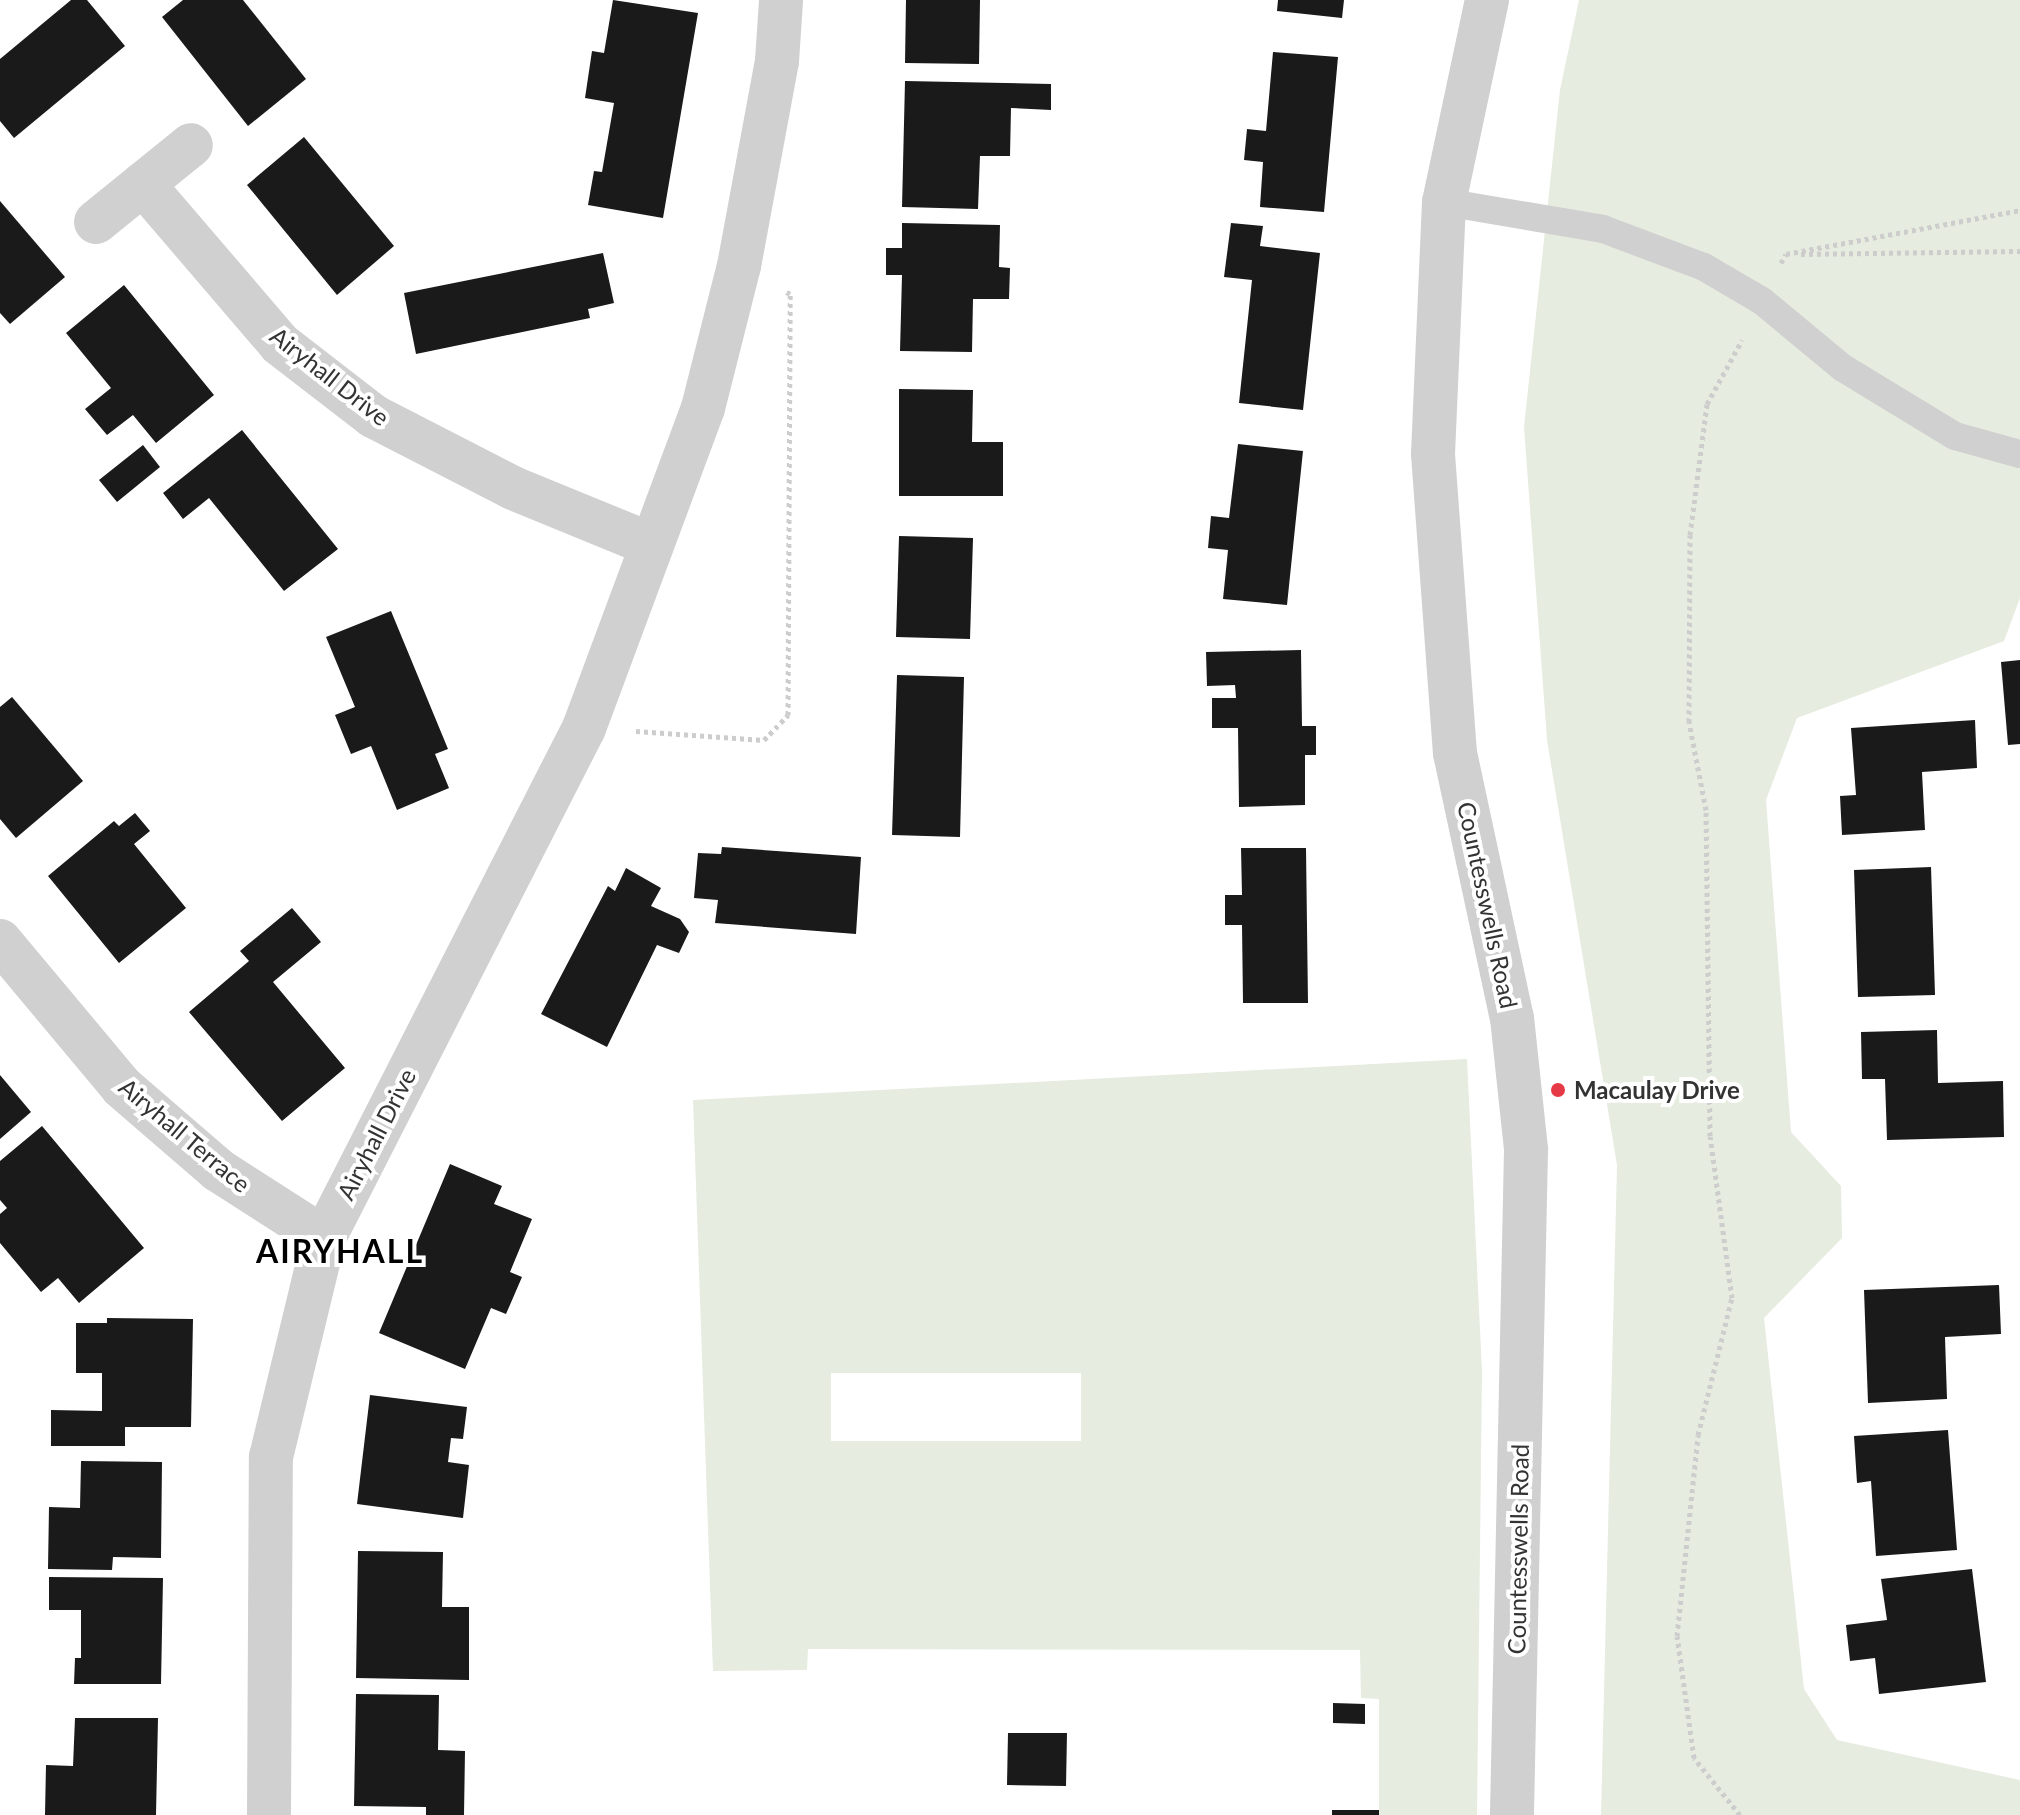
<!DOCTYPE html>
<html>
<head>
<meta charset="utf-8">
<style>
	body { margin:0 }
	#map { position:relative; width:2020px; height:1815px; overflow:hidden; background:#fff; font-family:Lato,sans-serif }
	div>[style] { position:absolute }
	.green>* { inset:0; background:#e6ecdf }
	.building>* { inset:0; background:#1a1a1a }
	.path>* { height:5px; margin-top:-2.5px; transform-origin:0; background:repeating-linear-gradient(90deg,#cdcdcd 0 4px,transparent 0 8px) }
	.service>* { height:28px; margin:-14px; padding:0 14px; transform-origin:14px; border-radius:14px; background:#d0d0d0 }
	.minor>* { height:44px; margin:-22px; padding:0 22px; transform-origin:22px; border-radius:22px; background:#d0d0d0 }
	.tertiary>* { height:44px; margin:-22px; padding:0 22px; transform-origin:22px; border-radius:22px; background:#d0d0d0 }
	.dots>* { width:22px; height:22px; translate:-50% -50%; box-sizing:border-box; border:4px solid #fff; border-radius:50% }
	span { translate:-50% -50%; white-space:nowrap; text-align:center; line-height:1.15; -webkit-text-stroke:8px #fff; paint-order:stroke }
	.street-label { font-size:24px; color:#333 }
	.poi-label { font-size:24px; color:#333; font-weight:700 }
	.left { translate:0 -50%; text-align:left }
	.district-label { font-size:32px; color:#000; font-weight:700; letter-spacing:2px }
</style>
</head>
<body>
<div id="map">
	<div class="green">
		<i style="clip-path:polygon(1579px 0,2020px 0,2020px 598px,2004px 641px,1797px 718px,1766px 800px,1791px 1132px,1841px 1186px,1842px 1238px,1764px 1318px,1804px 1689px,1837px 1740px,2020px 1780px,2020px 1815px,1601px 1815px,1617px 1165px,1547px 740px,1524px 427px,1560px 90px)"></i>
		<i style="clip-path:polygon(evenodd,1467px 1059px,1482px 1371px,1477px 1815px,1379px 1815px,1379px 1699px,1361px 1698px,1360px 1650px,808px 1649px,807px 1670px,713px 1671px,693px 1100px,1467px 1059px,1081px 1373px,1081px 1441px,831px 1441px,831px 1373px,1081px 1373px)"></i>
	</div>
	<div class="building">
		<i style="clip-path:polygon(71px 0,87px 0,125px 46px,14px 138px,0 121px,0 59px)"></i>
		<i style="clip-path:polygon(183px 0,243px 0,306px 79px,248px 126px,162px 17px)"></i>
		<i style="clip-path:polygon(613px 0,698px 13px,663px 218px,588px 205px,594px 171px,602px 172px,614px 103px,585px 98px,592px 51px,604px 53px)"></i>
		<i style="clip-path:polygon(906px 0,980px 0,979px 64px,905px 63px)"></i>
		<i style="clip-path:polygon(1278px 0,1344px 0,1342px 18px,1277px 11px)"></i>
		<i style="clip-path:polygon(1273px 52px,1338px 57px,1324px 212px,1260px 207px,1263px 162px,1244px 160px,1247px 129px,1266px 131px)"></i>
		<i style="clip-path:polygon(905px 81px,1051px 84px,1051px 110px,1011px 108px,1010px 156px,980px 156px,978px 209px,902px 207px)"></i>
		<i style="clip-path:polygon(304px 137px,394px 246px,337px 295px,247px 185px)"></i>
		<i style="clip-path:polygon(0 201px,65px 277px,10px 324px,0 313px)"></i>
		<i style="clip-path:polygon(902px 223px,1000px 225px,999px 267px,1010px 268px,1009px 299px,973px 299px,972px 352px,900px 351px,902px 275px,886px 275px,886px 248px,902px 248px)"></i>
		<i style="clip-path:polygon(1231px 223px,1263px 226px,1260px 246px,1320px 253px,1303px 410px,1239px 403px,1252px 280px,1224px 277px)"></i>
		<i style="clip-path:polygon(603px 253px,614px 303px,588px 309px,590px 318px,416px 354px,404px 293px)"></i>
		<i style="clip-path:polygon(124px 285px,214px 395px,156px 443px,133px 415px,107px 435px,85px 409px,111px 388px,66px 333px)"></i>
		<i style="clip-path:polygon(899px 389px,973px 390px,972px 442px,1003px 442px,1003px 496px,899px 496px)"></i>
		<i style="clip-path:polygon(242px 430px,338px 549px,284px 591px,209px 498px,183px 519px,163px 493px)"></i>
		<i style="clip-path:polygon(1238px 444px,1303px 451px,1287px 605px,1223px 599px,1228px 550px,1208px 548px,1211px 516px,1229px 518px)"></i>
		<i style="clip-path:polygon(143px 445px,160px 467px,117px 502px,99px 480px)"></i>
		<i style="clip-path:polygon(899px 536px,973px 538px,970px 639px,896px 637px)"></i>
		<i style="clip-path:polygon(391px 611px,448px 749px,435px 754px,449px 788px,397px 810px,371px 746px,351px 754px,335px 715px,355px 707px,326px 637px)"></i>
		<i style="clip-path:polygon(1301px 650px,1302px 726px,1316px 726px,1316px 755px,1305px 755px,1305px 805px,1239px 807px,1238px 728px,1212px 728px,1212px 698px,1236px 698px,1235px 685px,1207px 686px,1206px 652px)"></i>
		<i style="clip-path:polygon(2020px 660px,2020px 744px,2008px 745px,2001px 662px)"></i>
		<i style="clip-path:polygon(897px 675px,964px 677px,960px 837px,892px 835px)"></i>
		<i style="clip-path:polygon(12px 697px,83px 781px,16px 838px,0 819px,0 707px)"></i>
		<i style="clip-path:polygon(1975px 720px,1977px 768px,1922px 772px,1925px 830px,1842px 835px,1840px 796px,1856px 795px,1851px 728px)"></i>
		<i style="clip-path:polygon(135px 813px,150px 831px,134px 844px,186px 908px,119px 963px,48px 876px,114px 821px,119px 826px)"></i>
		<i style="clip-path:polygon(722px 847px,861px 857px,856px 934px,715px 923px,718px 900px,694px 898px,698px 853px,721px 854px)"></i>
		<i style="clip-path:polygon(1241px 848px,1306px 848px,1308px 1003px,1243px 1003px,1242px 925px,1225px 925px,1225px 895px,1242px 895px)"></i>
		<i style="clip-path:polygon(1931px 867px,1935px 995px,1858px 997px,1854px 870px)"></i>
		<i style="clip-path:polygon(626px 868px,661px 888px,651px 906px,680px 919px,689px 932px,679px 953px,657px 945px,607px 1047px,541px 1014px,608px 886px,615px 891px)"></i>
		<i style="clip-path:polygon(292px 908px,321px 942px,273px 982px,345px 1068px,282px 1121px,189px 1012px,249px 961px,240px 951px)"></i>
		<i style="clip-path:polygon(1937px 1030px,1938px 1083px,2003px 1081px,2004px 1137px,1887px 1140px,1885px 1079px,1862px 1079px,1861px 1032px)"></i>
		<i style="clip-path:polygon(0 1075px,31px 1112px,0 1139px)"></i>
		<i style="clip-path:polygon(42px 1126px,144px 1248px,79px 1303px,58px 1278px,41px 1292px,0 1243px,0 1214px,7px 1208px,0 1200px,0 1161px)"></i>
		<i style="clip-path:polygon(450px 1164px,502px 1186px,494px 1204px,532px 1219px,510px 1272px,522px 1277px,506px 1314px,491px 1308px,465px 1369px,379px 1333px)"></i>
		<i style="clip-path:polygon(1999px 1285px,2001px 1334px,1945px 1337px,1947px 1399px,1868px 1403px,1864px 1290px)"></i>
		<i style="clip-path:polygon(107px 1318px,193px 1319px,191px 1427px,125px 1427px,125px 1446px,51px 1446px,51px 1410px,102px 1411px,102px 1373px,76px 1373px,76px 1323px,107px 1323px)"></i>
		<i style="clip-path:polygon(370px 1395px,467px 1407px,463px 1439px,451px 1438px,448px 1462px,469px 1465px,463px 1518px,357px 1504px)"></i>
		<i style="clip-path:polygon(1948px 1430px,1957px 1550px,1876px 1556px,1871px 1481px,1857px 1483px,1854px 1436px)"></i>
		<i style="clip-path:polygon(81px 1461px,162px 1462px,161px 1558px,113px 1557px,112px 1570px,48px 1569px,49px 1507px,80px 1508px)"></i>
		<i style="clip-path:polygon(358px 1551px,443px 1552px,442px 1607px,469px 1607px,469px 1680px,356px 1678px)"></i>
		<i style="clip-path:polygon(1972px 1569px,1986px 1682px,1879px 1694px,1875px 1658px,1850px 1661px,1846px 1625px,1887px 1620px,1881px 1579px)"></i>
		<i style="clip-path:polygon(49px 1577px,163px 1578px,161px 1684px,74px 1684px,75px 1658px,81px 1658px,81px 1610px,49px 1610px)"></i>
		<i style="clip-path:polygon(356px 1694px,439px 1695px,438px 1750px,465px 1751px,464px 1815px,426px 1815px,426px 1807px,354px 1806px)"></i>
		<i style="clip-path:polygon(1333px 1703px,1365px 1704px,1365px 1724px,1333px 1723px)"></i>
		<i style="clip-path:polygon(75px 1718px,158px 1718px,156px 1815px,45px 1815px,46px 1765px,73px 1766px)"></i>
		<i style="clip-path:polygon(1008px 1733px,1067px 1733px,1066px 1786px,1007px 1785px)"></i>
		<i style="clip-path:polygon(1332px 1810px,1379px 1810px,1379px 1815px,1332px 1815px)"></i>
	</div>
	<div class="path">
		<i style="left:1801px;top:254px;width:219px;rotate:-0.8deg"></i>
		<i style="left:1781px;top:263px;width:10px;rotate:-61deg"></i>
		<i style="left:1786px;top:254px;width:238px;rotate:-10.6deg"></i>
		<i style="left:636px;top:731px;width:128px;rotate:4deg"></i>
		<i style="left:764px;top:740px;width:35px;rotate:-46deg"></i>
		<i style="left:788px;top:715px;width:421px;rotate:-89.7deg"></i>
		<i style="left:790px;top:294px;width:6px;rotate:-149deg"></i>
		<i style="left:1740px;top:1815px;width:73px;rotate:-128.9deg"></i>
		<i style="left:1694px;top:1758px;width:123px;rotate:-97.9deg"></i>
		<i style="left:1677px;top:1636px;width:202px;rotate:-84deg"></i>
		<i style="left:1698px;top:1435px;width:141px;rotate:-76.1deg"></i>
		<i style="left:1732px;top:1298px;width:163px;rotate:-97.7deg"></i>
		<i style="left:1710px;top:1136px;width:326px;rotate:-90.7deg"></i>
		<i style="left:1706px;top:810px;width:90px;rotate:-100.9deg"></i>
		<i style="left:1689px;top:722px;width:187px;rotate:-89.7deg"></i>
		<i style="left:1690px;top:535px;width:132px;rotate:-82.6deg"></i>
		<i style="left:1707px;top:404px;width:73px;rotate:-61.3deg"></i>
	</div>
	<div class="service">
		<i style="left:1444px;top:202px;width:161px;rotate:9.6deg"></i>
		<i style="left:1603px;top:229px;width:108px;rotate:20.6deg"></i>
		<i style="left:1704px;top:267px;width:67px;rotate:30.4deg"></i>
		<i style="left:1762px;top:301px;width:105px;rotate:39.6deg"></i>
		<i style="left:1843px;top:368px;width:131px;rotate:31.3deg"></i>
		<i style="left:1955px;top:436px;width:67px;rotate:15.5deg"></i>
	</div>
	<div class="minor">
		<i style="left:143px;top:184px;width:211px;rotate:49.4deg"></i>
		<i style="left:280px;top:344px;width:118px;rotate:37.7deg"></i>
		<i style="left:373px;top:416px;width:157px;rotate:27.2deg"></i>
		<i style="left:513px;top:488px;width:150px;rotate:22.3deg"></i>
		<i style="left:96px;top:222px;width:122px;rotate:-39deg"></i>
		<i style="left:0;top:941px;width:190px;rotate:50.1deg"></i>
		<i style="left:122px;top:1087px;width:127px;rotate:40.8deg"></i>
		<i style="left:218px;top:1170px;width:126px;rotate:32.7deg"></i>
		<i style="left:269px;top:1815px;width:358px;rotate:-89.7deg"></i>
		<i style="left:271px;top:1457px;width:225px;rotate:-76.4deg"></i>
		<i style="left:324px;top:1238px;width:572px;rotate:-62.99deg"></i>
		<i style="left:584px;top:728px;width:341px;rotate:-69.6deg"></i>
		<i style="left:703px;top:408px;width:146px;rotate:-75.8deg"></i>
		<i style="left:739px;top:266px;width:208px;rotate:-79.5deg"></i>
		<i style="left:777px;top:61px;width:61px;rotate:-86.2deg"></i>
	</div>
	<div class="tertiary">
		<i style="left:1487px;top:0;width:207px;rotate:102deg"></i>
		<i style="left:1444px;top:202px;width:252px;rotate:92.5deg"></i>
		<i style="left:1433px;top:454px;width:300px;rotate:85.8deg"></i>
		<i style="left:1455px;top:753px;width:271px;rotate:77.9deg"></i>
		<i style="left:1512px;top:1018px;width:133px;rotate:83.9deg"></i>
		<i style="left:1526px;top:1150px;width:665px;rotate:91.21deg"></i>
	</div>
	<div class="dots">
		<i style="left:1558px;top:1090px;background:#e63946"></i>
	</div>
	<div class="street-label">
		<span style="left:330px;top:376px;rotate:38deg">Airyhall Drive</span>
		<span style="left:1488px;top:905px;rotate:78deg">Countesswells Road</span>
		<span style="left:376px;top:1134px;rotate:-63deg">Airyhall Drive</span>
		<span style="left:185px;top:1135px;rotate:40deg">Airyhall Terrace</span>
		<span style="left:1518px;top:1549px;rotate:-89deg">Countesswells Road</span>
	</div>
	<div class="poi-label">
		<span class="left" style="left:1574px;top:1090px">Macaulay Drive</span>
	</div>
	<div class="district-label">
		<span style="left:340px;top:1251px">AIRYHALL</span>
	</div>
</div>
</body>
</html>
